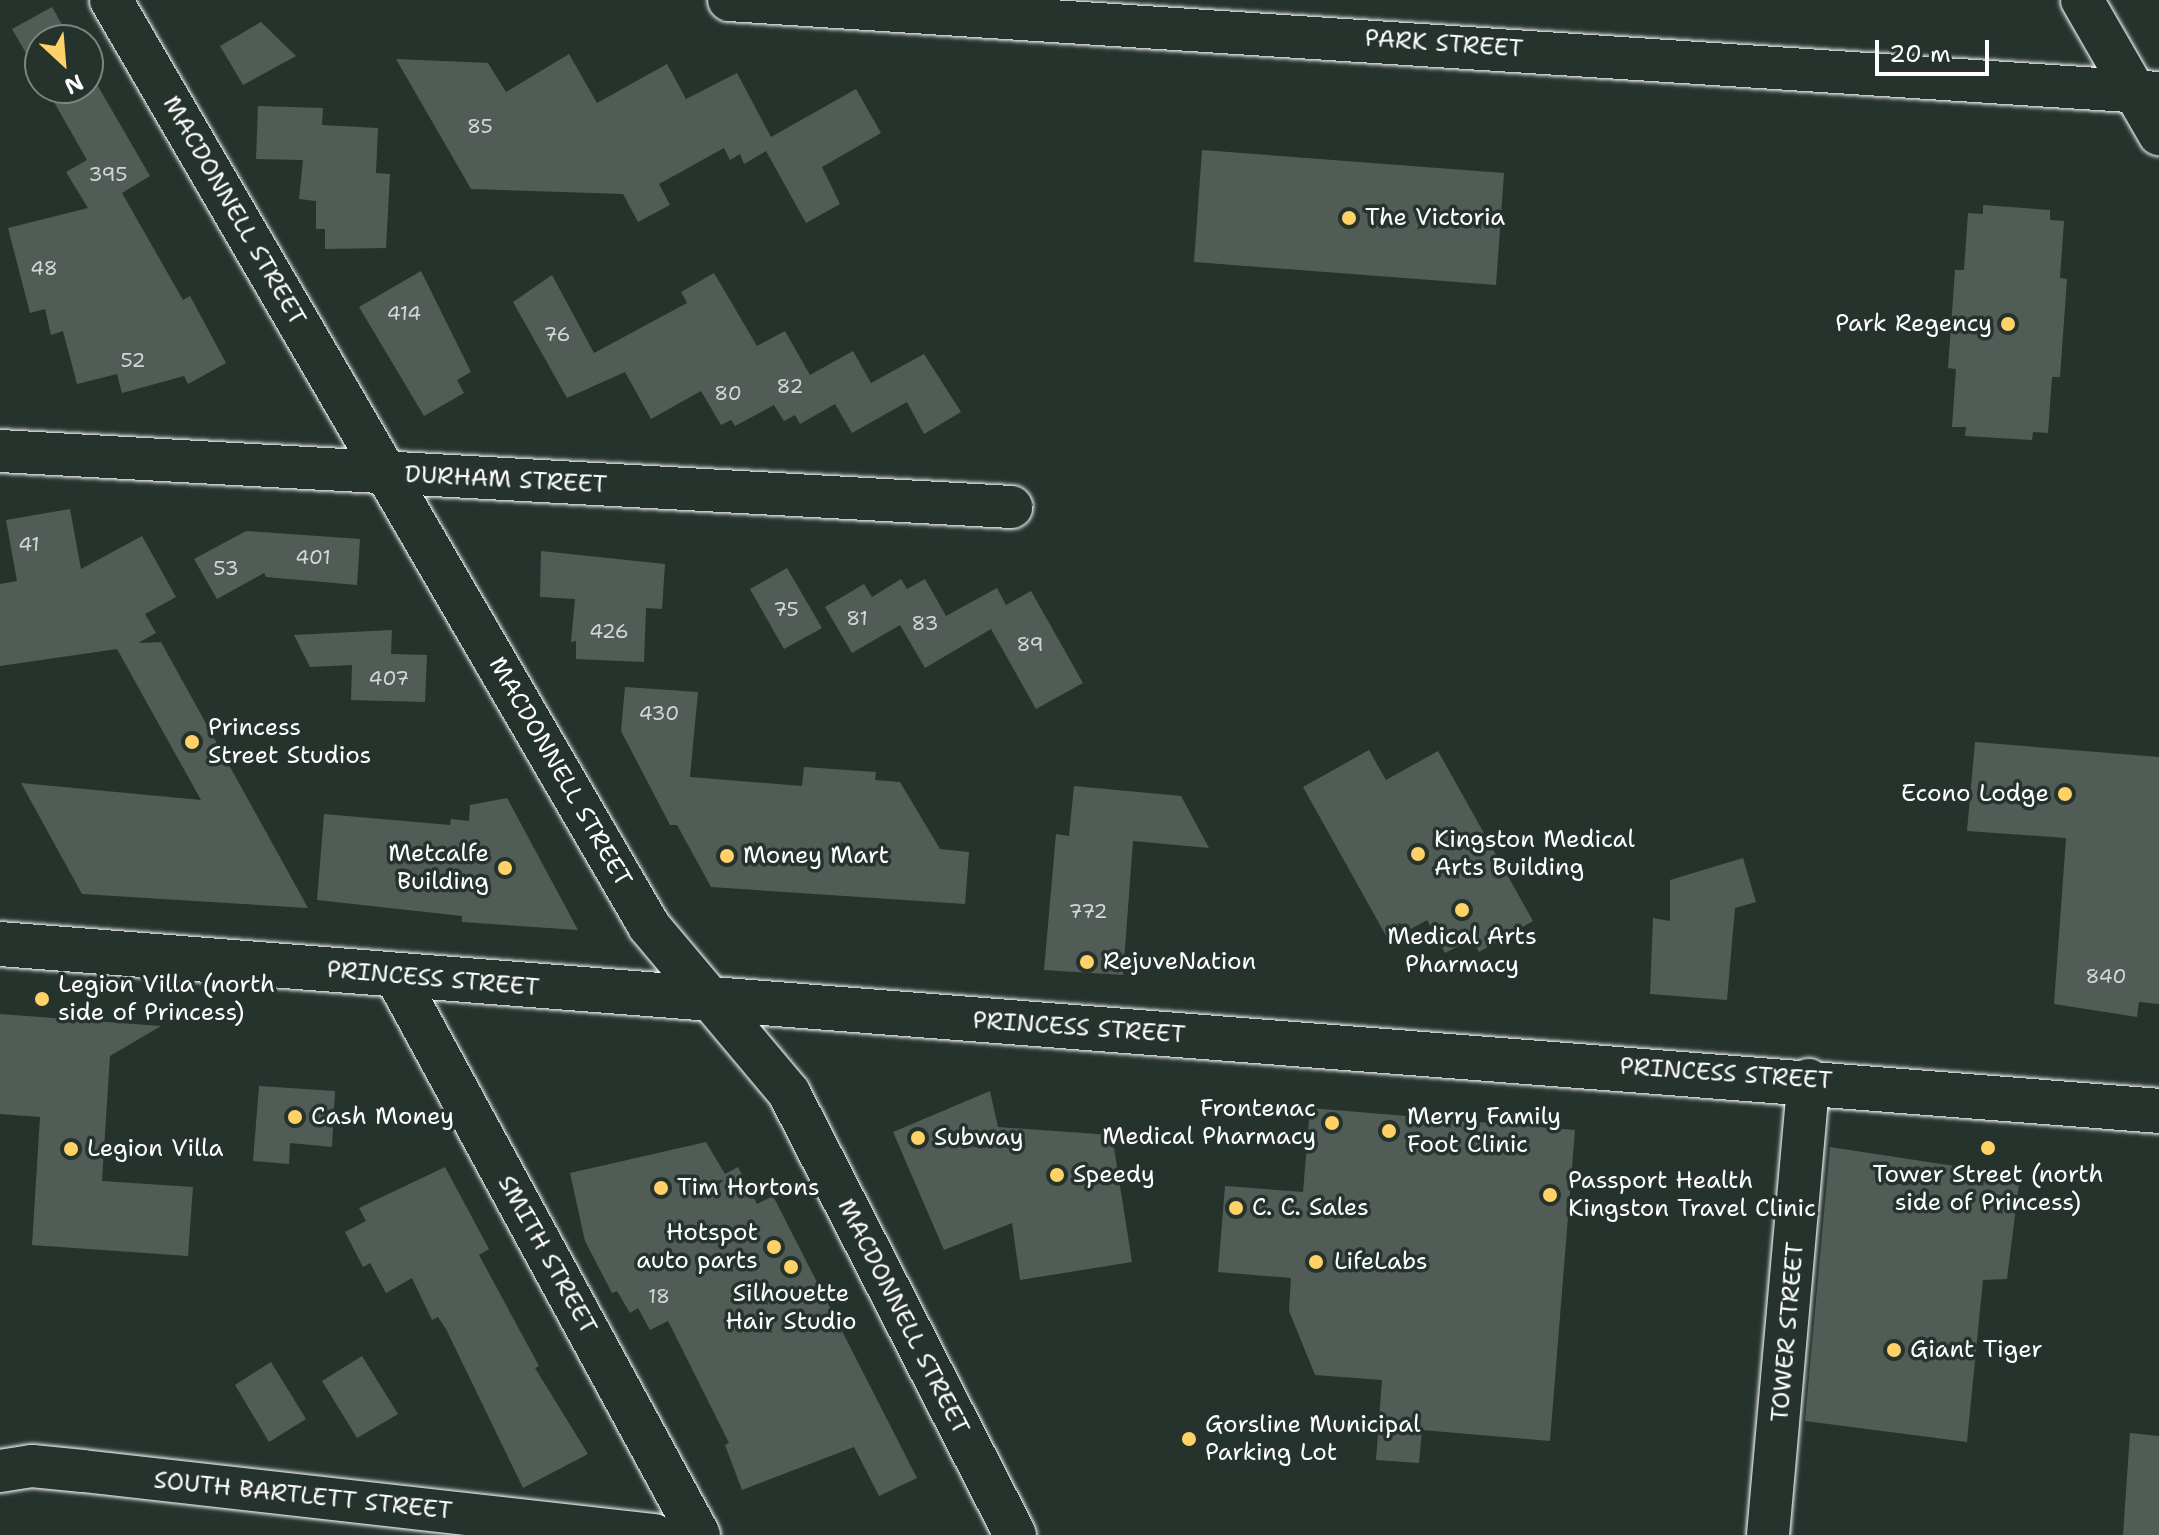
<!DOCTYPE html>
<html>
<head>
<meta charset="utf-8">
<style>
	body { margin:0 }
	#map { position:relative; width:2159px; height:1535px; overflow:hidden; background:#26332d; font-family:"Shantell Sans",sans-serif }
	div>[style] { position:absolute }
	.building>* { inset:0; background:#515c57 }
	.roads { filter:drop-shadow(0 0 2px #fff) drop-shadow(0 0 2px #fff) }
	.street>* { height:42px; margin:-21px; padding:0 21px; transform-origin:21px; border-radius:21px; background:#26332d }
	.secondary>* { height:44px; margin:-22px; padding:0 22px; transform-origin:22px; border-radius:22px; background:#26332d }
	.dots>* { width:22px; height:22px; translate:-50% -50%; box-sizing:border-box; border:4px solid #26332d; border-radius:50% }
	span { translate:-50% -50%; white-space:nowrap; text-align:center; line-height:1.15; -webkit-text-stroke:7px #26332d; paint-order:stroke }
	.number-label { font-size:20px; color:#d4d6d5 }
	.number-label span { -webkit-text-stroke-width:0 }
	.street-label { font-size:24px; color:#fff }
	.poi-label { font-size:24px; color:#fff }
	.left { translate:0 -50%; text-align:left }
	.right { translate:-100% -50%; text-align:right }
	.north { position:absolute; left:24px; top:24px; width:80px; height:80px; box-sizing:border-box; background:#26332d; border:2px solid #7d8581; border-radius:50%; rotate:154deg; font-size:22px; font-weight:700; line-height:32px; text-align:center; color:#fff }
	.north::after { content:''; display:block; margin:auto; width:28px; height:36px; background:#ffd166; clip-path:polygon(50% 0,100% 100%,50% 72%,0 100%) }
	.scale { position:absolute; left:1875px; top:40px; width:114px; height:36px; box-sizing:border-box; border:4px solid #fff; border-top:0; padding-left:10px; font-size:24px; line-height:28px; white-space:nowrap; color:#fff; -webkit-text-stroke:6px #26332d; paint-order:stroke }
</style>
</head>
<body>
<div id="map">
	<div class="building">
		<i style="clip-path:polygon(52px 7px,71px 40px,40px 40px,40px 77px,12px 29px)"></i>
		<i style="clip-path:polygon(261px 22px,296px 56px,243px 85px,220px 46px)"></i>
		<i style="clip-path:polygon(569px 54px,597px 103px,667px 64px,686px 99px,737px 73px,771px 137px,856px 89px,881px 133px,822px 167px,840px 204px,806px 223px,766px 151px,744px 164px,740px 154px,730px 160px,724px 148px,659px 184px,670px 205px,638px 222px,623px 194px,471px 189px,396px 59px,488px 63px,506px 92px)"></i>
		<i style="clip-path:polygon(88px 69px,150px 176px,122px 193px,183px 300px,190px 296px,226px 363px,188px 384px,184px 376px,122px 393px,117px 374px,77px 384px,63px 331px,51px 335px,45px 309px,30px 313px,8px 228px,88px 208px,66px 172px,87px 160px,46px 88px,88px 88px)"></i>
		<i style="clip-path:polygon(258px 106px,323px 108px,322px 125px,378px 128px,376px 173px,390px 174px,386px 248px,325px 249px,325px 229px,316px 229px,316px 201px,299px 199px,303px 160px,256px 159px)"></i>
		<i style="clip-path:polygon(1202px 150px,1504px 173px,1496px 285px,1194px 262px)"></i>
		<i style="clip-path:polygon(1983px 205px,2050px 210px,2050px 220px,2064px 221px,2060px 278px,2067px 279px,2060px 377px,2052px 377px,2048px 433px,2033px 432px,2032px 440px,1965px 436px,1966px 427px,1952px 427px,1956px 369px,1948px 368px,1955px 270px,1964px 270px,1968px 213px,1983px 214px)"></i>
		<i style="clip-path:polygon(421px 271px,471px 372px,457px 380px,464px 393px,424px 416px,359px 307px)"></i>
		<i style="clip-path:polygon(714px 273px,757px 346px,785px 331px,810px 375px,853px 351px,871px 383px,924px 354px,961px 412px,924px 434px,907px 402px,852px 433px,835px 404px,800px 424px,795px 415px,784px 421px,774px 405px,735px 426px,731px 420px,721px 425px,701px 391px,651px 419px,625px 372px,567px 398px,513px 302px,552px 275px,594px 353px,687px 303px,681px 292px)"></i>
		<i style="clip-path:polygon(70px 509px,81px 569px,142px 536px,176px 597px,145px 614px,156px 633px,138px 643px,161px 642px,308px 908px,82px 894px,21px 783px,201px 800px,117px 649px,0 666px,0 584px,17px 581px,6px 520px)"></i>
		<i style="clip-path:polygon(246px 531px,360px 539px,357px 585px,266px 577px,264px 573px,217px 599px,194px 559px)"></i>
		<i style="clip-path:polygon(541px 551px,665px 564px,662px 609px,646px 608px,644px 662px,576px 659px,576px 641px,571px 642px,575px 599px,540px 597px)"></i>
		<i style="clip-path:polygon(787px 568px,822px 628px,784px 649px,750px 589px)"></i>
		<i style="clip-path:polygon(901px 579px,907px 589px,925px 579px,946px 616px,997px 588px,1006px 605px,1031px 591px,1083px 683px,1036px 709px,991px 629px,925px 668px,900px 625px,852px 653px,825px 607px,864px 584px,872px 597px)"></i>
		<i style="clip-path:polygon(392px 630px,391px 654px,427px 655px,425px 702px,351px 700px,352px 665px,310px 667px,294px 635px)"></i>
		<i style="clip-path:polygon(625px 687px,698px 692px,690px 777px,802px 786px,804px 767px,876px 772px,875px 780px,900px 782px,940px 849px,969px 852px,965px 904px,711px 887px,677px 825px,670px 825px,621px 731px)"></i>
		<i style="clip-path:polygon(1975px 742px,2159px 757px,2159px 1004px,2139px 1002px,2137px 1017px,2054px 1004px,2066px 838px,1967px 831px)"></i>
		<i style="clip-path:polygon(1369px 750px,1386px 780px,1438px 751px,1533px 921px,1479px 952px,1472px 939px,1445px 953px,1427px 920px,1389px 941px,1303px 787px)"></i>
		<i style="clip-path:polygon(1074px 786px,1181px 796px,1209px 848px,1133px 841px,1123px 975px,1044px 970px,1056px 834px,1069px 836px)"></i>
		<i style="clip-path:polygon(507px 798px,578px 930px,462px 922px,462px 916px,317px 900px,324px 814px,450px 825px,451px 819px,469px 821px,470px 805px)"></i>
		<i style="clip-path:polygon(1743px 858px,1756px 902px,1735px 908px,1727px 1000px,1650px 994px,1653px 918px,1670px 921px,1670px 880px)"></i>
		<i style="clip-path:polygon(0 1014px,161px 1026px,110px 1056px,102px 1181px,193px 1187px,188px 1256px,32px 1245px,40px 1117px,0 1114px)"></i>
		<i style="clip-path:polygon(259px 1086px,335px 1091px,332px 1147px,290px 1143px,289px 1164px,253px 1161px)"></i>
		<i style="clip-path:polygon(990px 1091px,998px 1127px,1112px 1135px,1132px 1262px,1020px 1280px,1012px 1223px,944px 1250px,893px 1132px)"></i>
		<i style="clip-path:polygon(1310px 1108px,1575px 1130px,1550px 1441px,1422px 1430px,1419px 1463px,1376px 1460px,1382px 1380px,1315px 1375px,1289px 1311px,1291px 1278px,1218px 1272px,1225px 1186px,1303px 1192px)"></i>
		<i style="clip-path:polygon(706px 1142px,725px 1174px,738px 1167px,757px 1204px,773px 1196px,917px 1478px,879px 1496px,854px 1447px,742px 1490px,725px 1445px,729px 1443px,668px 1321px,650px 1330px,638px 1308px,630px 1313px,617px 1291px,612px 1293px,585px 1241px,570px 1173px)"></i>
		<i style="clip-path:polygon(1830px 1147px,2020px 1176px,2007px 1279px,1983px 1280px,1967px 1442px,1805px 1421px)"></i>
		<i style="clip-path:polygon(445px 1167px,489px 1249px,479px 1255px,539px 1366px,535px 1368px,588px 1454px,523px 1488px,446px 1329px,438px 1317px,432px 1320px,412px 1278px,386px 1293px,370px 1263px,363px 1267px,345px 1232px,366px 1221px,359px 1208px)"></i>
		<i style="clip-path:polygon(362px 1356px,398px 1414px,357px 1438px,322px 1381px)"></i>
		<i style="clip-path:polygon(271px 1362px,306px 1419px,269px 1442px,235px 1385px)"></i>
		<i style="clip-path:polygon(2130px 1433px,2159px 1436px,2159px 1535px,2123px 1535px)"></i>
	</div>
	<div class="roads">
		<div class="street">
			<i style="left:111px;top:0;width:1071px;rotate:59.84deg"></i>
			<i style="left:649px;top:926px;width:218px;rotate:50deg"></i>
			<i style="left:789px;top:1093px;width:496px;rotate:62.9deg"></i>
			<i style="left:729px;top:0;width:1433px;rotate:3.72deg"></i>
			<i style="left:2082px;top:0;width:155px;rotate:60.1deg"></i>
			<i style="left:0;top:451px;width:1013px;rotate:3.17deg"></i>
			<i style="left:395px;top:975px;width:637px;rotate:61.5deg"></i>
			<i style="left:0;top:1471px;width:32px;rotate:-9deg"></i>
			<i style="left:32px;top:1466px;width:51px;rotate:5.6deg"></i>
			<i style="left:83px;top:1471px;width:575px;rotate:6.4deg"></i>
			<i style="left:1768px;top:1535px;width:457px;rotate:-84.9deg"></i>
		</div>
		<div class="secondary">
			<i style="left:0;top:944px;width:2165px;rotate:4.42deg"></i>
		</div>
	</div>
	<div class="dots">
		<i style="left:1349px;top:218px;background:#ffd166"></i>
		<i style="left:2008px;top:324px;background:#ffd166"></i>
		<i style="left:192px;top:742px;background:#ffd166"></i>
		<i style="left:2065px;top:794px;background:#ffd166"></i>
		<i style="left:1418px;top:854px;background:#ffd166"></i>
		<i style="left:727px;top:856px;background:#ffd166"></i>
		<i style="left:505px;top:868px;background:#ffd166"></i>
		<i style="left:1462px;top:910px;background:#ffd166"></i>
		<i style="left:1087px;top:962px;background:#ffd166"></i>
		<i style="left:42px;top:999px;background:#ffd166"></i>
		<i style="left:295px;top:1117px;background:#ffd166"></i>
		<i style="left:1332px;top:1123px;background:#ffd166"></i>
		<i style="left:1389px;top:1131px;background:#ffd166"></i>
		<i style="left:918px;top:1138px;background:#ffd166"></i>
		<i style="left:1988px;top:1148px;background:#ffd166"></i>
		<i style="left:71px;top:1149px;background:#ffd166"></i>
		<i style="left:1057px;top:1175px;background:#ffd166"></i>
		<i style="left:661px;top:1188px;background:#ffd166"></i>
		<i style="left:1550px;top:1195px;background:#ffd166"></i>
		<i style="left:1236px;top:1208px;background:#ffd166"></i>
		<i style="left:774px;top:1247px;background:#ffd166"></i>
		<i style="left:1316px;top:1262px;background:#ffd166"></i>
		<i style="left:791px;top:1267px;background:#ffd166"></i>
		<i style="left:1894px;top:1350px;background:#ffd166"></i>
		<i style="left:1189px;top:1439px;background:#ffd166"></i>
	</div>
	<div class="number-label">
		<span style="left:480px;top:126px">85</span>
		<span style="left:108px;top:174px">395</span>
		<span style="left:44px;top:268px">48</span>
		<span style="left:404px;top:313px">414</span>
		<span style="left:557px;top:334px">76</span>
		<span style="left:133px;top:360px">52</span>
		<span style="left:790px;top:386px">82</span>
		<span style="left:728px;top:393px">80</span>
		<span style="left:29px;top:544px">41</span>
		<span style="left:313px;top:557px">401</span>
		<span style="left:226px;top:568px">53</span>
		<span style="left:786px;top:609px">75</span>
		<span style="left:857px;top:618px">81</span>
		<span style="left:925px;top:623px">83</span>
		<span style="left:609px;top:631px">426</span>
		<span style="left:1030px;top:644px">89</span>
		<span style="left:389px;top:678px">407</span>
		<span style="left:659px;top:713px">430</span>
		<span style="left:1088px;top:911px">772</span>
		<span style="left:2106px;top:976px">840</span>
		<span style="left:659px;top:1296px">18</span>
	</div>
	<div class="street-label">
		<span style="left:1444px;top:44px;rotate:4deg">PARK STREET</span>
		<span style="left:234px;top:211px;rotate:60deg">MACDONNELL STREET</span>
		<span style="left:506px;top:480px;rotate:3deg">DURHAM STREET</span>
		<span style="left:560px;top:772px;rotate:60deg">MACDONNELL STREET</span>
		<span style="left:433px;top:979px;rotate:5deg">PRINCESS STREET</span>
		<span style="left:1079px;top:1028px;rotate:4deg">PRINCESS STREET</span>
		<span style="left:1726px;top:1074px;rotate:4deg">PRINCESS STREET</span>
		<span style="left:547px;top:1255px;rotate:61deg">SMITH STREET</span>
		<span style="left:903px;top:1317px;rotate:63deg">MACDONNELL STREET</span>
		<span style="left:1788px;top:1332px;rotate:-85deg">TOWER STREET</span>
		<span style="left:303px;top:1496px;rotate:6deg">SOUTH BARTLETT STREET</span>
	</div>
	<div class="poi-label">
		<span class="left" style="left:1365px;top:218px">The Victoria</span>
		<span class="right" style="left:1992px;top:324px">Park Regency</span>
		<span class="left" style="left:208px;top:742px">Princess<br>Street Studios</span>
		<span class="right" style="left:2049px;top:794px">Econo Lodge</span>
		<span class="left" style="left:1434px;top:854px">Kingston Medical<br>Arts Building</span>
		<span class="right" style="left:489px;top:868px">Metcalfe<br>Building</span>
		<span class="left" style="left:743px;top:856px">Money Mart</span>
		<span style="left:1462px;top:951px">Medical Arts<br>Pharmacy</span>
		<span class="left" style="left:1103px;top:962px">RejuveNation</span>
		<span class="left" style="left:58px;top:999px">Legion Villa (north<br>side of Princess)</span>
		<span class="right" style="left:1316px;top:1123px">Frontenac<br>Medical Pharmacy</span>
		<span class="left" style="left:311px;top:1117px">Cash Money</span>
		<span class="left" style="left:1407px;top:1131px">Merry Family<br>Foot Clinic</span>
		<span class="left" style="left:934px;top:1138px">Subway</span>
		<span class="left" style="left:87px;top:1149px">Legion Villa</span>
		<span class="left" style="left:1073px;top:1175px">Speedy</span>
		<span style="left:1988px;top:1189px">Tower Street (north<br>side of Princess)</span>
		<span class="left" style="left:1568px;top:1195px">Passport Health<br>Kingston Travel Clinic</span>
		<span class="left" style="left:677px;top:1188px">Tim Hortons</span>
		<span class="left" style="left:1252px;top:1208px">C. C. Sales</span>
		<span class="right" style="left:758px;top:1247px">Hotspot<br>auto parts</span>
		<span class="left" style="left:1334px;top:1262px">LifeLabs</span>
		<span style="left:791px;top:1308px">Silhouette<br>Hair Studio</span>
		<span class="left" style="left:1910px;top:1350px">Giant Tiger</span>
		<span class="left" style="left:1205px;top:1439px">Gorsline Municipal<br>Parking Lot</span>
	</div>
	<div class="north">N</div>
	<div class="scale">20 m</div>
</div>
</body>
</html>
